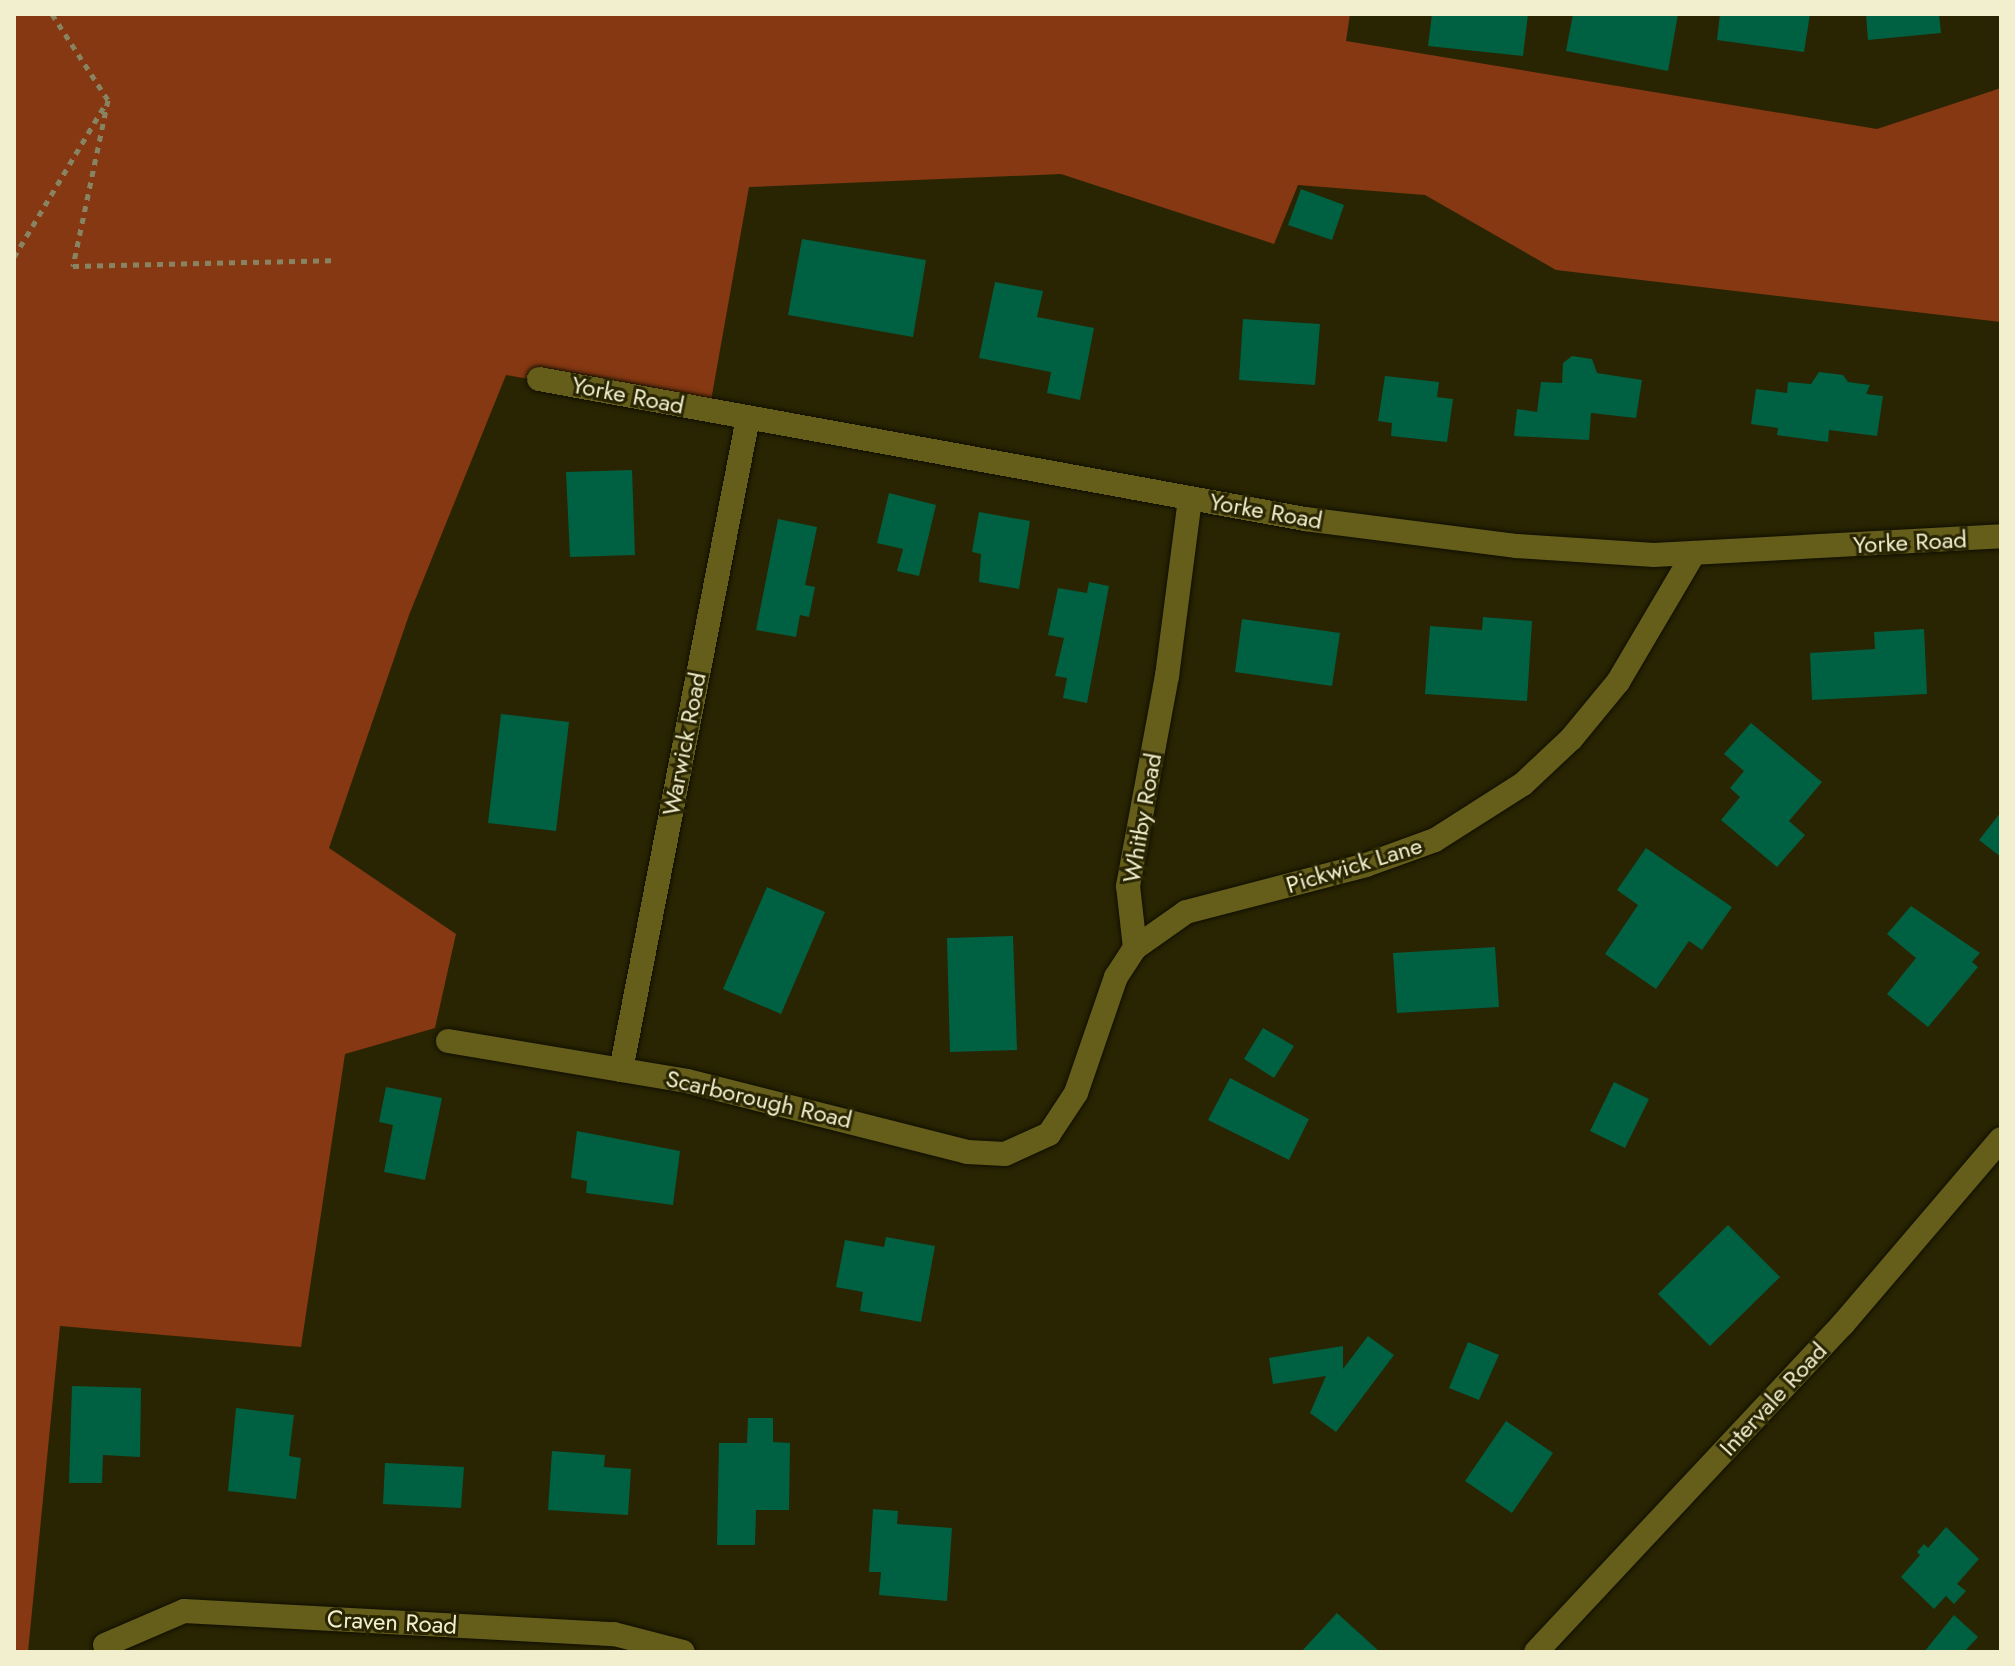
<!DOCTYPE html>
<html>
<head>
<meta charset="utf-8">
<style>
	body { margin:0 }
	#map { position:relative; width:2015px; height:1666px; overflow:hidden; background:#292502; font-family:Jost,sans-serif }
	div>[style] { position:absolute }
	.forest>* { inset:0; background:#853811 }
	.building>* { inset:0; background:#006042 }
	.path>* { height:5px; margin-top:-2.5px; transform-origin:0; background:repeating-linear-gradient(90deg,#888462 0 6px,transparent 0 12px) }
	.roads { filter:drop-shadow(0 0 2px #100e00) drop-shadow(0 0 2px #100e00) }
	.minor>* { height:24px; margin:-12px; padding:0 12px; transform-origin:12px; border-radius:12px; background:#655e1a }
	.tertiary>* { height:24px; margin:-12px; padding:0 12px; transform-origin:12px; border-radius:12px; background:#655e1a }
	span { translate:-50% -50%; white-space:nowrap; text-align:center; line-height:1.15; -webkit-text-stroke:6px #292502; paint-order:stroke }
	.street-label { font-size:24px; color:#f2efce }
	.frame { position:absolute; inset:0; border:16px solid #f2efce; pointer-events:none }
</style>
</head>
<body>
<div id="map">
	<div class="forest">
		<i style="clip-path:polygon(14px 14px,1350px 14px,1346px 41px,1877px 129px,2001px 88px,2001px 322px,1556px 270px,1425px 195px,1298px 185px,1274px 244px,1061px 174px,749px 187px,709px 412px,506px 375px,409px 615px,329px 848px,456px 934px,435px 1028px,345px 1054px,301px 1347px,60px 1326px,28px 1652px,14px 1652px)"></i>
	</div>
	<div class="building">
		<i style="clip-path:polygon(1432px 14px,1528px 14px,1523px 56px,1428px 46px)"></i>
		<i style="clip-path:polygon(1573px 14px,1678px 14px,1668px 71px,1566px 51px)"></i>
		<i style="clip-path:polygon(1720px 14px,1810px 14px,1804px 52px,1717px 40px)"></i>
		<i style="clip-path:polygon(1866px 14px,1939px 14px,1941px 33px,1868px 40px)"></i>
		<i style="clip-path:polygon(1301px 189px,1344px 205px,1332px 240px,1288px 225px)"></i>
		<i style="clip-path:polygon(802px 239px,926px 260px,913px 337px,788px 315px)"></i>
		<i style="clip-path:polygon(995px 282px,1043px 291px,1037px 317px,1094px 328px,1080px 400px,1047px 393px,1051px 372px,979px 358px)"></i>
		<i style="clip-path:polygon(1243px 319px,1320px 324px,1315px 385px,1239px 380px)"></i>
		<i style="clip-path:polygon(1572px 356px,1592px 359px,1597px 373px,1642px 380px,1636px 418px,1591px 413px,1589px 440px,1514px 436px,1517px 409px,1537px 412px,1541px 382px,1562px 383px,1563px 363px)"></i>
		<i style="clip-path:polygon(1819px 372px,1843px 375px,1848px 382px,1870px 385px,1866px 394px,1883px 396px,1877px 436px,1829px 430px,1828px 442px,1777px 435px,1778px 428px,1751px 424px,1756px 389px,1787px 393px,1788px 382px,1811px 384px)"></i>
		<i style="clip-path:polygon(1385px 376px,1439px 382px,1437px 397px,1453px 399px,1447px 442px,1391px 436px,1392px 423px,1378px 421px)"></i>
		<i style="clip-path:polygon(632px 470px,635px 555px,570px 557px,566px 472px)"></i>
		<i style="clip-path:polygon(889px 493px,936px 505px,919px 576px,897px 571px,903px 549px,877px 543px)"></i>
		<i style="clip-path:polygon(979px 512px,1030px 521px,1019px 589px,979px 582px,981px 554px,972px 552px)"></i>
		<i style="clip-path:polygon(778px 519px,817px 527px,805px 585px,815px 587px,809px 617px,800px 615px,796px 637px,756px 630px)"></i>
		<i style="clip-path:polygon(1089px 582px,1109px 586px,1087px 703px,1063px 698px,1067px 678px,1055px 676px,1064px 638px,1048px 635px,1058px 588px,1087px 593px)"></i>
		<i style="clip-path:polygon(1483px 617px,1532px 621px,1527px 701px,1425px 694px,1430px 626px,1482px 630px)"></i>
		<i style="clip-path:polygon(1242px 619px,1340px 633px,1332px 686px,1235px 672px)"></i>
		<i style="clip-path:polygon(1924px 629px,1927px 694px,1812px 700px,1810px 653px,1875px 649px,1874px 632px)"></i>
		<i style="clip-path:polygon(501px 714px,569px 722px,556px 831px,488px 823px)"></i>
		<i style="clip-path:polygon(1751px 723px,1822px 782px,1789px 821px,1805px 835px,1777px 867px,1721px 820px,1740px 797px,1730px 788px,1744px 771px,1724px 754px)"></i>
		<i style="clip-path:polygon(2001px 812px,2001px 857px,1979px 840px)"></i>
		<i style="clip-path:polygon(1646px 848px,1732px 907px,1702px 950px,1689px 941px,1656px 989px,1605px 954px,1638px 905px,1617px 890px)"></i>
		<i style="clip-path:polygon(767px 887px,825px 912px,781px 1014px,723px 989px)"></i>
		<i style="clip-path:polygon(1911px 906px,1980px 953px,1972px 962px,1978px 967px,1928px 1027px,1887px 994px,1916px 958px,1887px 934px)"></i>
		<i style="clip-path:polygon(1013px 936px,1017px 1050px,950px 1052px,947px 938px)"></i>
		<i style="clip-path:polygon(1495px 947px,1499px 1007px,1397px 1013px,1393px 953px)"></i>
		<i style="clip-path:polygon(1263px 1028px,1294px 1046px,1274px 1078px,1244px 1059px)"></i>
		<i style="clip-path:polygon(1230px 1078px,1309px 1119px,1289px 1160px,1208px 1120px)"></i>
		<i style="clip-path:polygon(1614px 1082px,1649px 1099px,1625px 1148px,1590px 1131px)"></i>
		<i style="clip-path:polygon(386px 1087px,442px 1098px,425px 1180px,384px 1172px,393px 1125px,379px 1122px)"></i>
		<i style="clip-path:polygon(577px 1131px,680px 1151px,673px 1205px,586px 1193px,587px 1181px,571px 1178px)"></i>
		<i style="clip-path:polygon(1728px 1225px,1780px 1277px,1710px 1346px,1658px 1294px)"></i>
		<i style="clip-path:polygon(886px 1237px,935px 1246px,921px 1322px,860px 1311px,863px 1292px,836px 1287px,845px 1240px,884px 1247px)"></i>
		<i style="clip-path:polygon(1368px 1336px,1394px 1355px,1336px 1432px,1310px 1413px,1326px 1376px,1273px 1384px,1269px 1358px,1343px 1346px,1343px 1369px)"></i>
		<i style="clip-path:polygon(1468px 1342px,1499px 1355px,1479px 1400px,1449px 1388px)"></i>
		<i style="clip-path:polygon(72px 1386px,141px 1388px,140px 1457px,103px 1455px,102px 1483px,69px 1483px)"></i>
		<i style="clip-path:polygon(236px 1408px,294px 1415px,289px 1456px,301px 1458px,296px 1499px,228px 1491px)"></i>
		<i style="clip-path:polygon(748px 1418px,773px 1418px,773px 1442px,790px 1443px,789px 1510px,756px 1510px,755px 1545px,717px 1545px,719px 1443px,747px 1443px)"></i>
		<i style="clip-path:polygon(1506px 1421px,1553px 1453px,1512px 1513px,1465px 1481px)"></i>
		<i style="clip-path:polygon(552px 1451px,605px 1455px,604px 1467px,631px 1469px,628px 1515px,548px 1510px)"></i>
		<i style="clip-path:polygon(385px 1463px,464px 1467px,461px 1508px,383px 1504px)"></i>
		<i style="clip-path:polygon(873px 1509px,898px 1511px,897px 1524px,952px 1528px,947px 1601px,879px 1595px,881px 1572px,869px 1572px)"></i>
		<i style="clip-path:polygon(1946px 1527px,1979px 1559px,1957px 1584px,1966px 1591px,1954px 1604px,1946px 1596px,1934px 1609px,1901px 1577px,1920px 1555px,1917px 1552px,1924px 1544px,1928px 1548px)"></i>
		<i style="clip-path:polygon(1337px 1613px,1380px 1652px,1301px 1652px)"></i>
		<i style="clip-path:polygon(1954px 1615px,1978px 1637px,1964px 1652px,1924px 1652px)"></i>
	</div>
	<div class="path">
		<i style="left:52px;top:14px;width:103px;rotate:56.9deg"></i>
		<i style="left:108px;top:100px;width:170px;rotate:101.9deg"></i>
		<i style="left:73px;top:266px;width:258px;rotate:-1.3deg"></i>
		<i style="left:14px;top:257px;width:179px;rotate:-59.1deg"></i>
	</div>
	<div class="roads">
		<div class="minor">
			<i style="left:539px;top:379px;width:779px;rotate:10.36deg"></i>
			<i style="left:1305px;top:519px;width:214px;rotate:7.3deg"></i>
			<i style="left:1517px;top:546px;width:137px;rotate:3.8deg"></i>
			<i style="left:1654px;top:555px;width:348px;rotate:-3.1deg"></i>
			<i style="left:1135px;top:948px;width:62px;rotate:-35.2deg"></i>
			<i style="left:1186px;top:912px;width:186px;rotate:-14.6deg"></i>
			<i style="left:1366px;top:865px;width:73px;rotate:-19.9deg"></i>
			<i style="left:1435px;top:840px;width:104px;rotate:-32.5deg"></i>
			<i style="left:1523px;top:784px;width:66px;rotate:-43.2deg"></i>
			<i style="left:1571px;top:739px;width:74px;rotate:-50.5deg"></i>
			<i style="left:1618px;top:682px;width:150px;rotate:-59.5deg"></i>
			<i style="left:448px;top:1041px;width:242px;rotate:9.5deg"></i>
			<i style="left:687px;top:1081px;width:289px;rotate:14.2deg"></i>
			<i style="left:967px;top:1152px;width:38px;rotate:3deg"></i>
			<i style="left:1005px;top:1154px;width:48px;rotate:-24.4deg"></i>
			<i style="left:1049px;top:1134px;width:49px;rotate:-56.6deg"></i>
			<i style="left:1076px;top:1093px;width:123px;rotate:-71deg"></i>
			<i style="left:1116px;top:977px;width:35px;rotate:-57deg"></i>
			<i style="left:1135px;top:948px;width:62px;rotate:-96.4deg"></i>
			<i style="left:1128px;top:886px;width:214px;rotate:-79.5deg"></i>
			<i style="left:1167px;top:676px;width:179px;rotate:-82.6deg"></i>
			<i style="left:621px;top:1070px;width:664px;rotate:-78.98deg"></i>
			<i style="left:105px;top:1645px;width:86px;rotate:-23.3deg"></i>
			<i style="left:184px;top:1611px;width:431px;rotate:3.1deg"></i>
			<i style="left:614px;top:1634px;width:71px;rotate:14.6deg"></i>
		</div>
		<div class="tertiary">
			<i style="left:1536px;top:1652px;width:449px;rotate:-46.9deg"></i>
			<i style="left:1843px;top:1324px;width:243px;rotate:-49.5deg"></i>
		</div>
	</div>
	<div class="street-label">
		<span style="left:628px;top:395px;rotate:11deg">Yorke Road</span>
		<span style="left:1266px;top:511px;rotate:10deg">Yorke Road</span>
		<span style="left:1910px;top:542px;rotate:-3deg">Yorke Road</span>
		<span style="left:684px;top:744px;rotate:-79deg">Warwick Road</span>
		<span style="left:1142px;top:818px;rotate:-80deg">Whitby Road</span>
		<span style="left:1354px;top:865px;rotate:-17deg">Pickwick Lane</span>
		<span style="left:759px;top:1099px;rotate:13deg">Scarborough Road</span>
		<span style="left:1773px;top:1399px;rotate:-47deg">Intervale Road</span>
		<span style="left:392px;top:1622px;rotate:3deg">Craven Road</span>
	</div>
	<div class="frame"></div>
</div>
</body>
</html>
